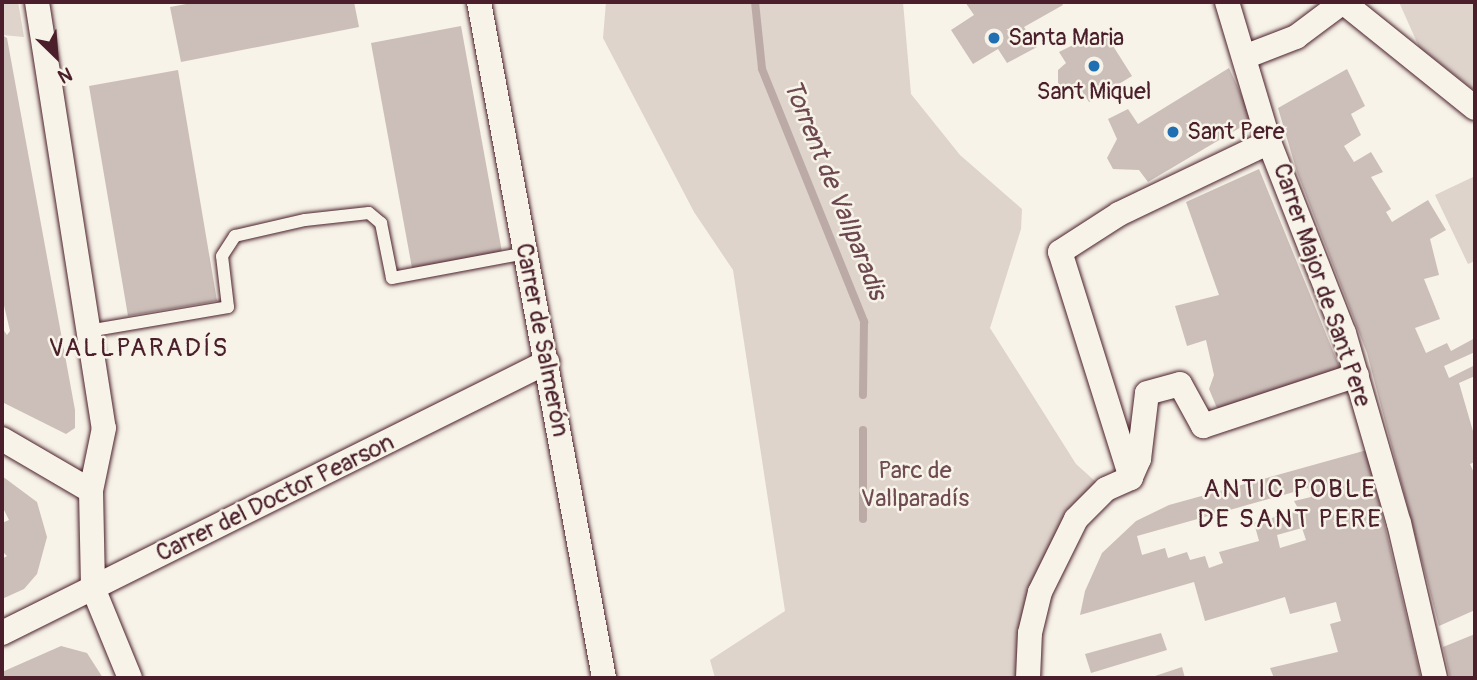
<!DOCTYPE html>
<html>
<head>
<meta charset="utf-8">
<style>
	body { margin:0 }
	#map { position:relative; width:1477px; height:680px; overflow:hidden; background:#f7f3e8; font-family:Pangolin,sans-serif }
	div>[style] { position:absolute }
	.green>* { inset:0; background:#ded4cc }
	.stream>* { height:8px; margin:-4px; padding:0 4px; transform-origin:4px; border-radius:4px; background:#bcaaa7 }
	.building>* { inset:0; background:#ccbfb9 }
	.roads { filter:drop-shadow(0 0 2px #4a1f2b) drop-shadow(0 0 2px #4a1f2b) }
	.lane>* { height:12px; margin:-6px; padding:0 6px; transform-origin:6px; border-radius:6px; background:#f7f3e8 }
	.street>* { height:24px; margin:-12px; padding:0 12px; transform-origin:12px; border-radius:12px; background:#f7f3e8 }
	.dots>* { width:19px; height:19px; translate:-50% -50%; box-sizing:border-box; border:4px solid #f7f3e8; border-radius:50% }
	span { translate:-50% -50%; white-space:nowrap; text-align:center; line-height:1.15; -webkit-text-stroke:5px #f7f3e8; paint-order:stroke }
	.poi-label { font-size:24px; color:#4a1f2b }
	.left { translate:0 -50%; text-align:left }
	.street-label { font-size:24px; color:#4a1f2b }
	.park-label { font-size:24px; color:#6f4c53 }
	.water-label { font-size:26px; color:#6c4950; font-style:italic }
	.neighbourhood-label { font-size:26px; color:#4a1f2b; letter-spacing:2px }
	.frame { position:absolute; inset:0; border:4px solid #4a1f2b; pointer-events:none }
	.north { position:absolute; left:21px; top:21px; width:70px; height:70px; -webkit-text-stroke:5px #f7f3e8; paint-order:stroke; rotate:155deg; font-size:19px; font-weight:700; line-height:28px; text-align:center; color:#4a1f2b }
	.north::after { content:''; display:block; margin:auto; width:24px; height:32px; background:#4a1f2b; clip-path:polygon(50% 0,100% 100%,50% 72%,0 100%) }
</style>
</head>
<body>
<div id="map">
	<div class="green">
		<i style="clip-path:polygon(2px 2px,18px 2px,24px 37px,2px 35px)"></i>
		<i style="clip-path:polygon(606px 2px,903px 2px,911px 94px,960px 155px,1022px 209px,1021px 229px,990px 328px,1076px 464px,1096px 482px,1031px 591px,1017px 650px,1016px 678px,715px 678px,710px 660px,785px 611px,733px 270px,694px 212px,603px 38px)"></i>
		<i style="clip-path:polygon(1399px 2px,1475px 2px,1475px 91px,1419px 47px)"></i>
		<i style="clip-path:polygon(1473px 177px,1475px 261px,1468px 264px,1435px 195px)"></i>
	</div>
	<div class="stream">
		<i style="left:755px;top:2px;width:67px;rotate:84deg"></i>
		<i style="left:762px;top:69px;width:273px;rotate:68deg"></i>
		<i style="left:864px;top:322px;width:73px;rotate:90.8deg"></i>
		<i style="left:863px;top:430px;width:89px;rotate:90deg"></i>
	</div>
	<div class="building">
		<i style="clip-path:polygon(197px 2px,354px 2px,359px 27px,181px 62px,170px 7px)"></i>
		<i style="clip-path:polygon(965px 2px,1061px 2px,1063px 5px,1024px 27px,1037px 47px,1007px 63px,998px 49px,973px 64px,951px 30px,974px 15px)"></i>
		<i style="clip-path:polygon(461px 26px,502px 252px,412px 268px,371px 43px)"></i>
		<i style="clip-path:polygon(1103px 30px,1132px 76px,1089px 102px,1080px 88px,1068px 91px,1058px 83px,1058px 70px,1066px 63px,1059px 52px)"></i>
		<i style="clip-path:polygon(2px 35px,7px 38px,75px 410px,75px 428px,66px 434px,2px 402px,2px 328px,7px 335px,10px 331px,2px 297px)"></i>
		<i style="clip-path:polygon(1229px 68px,1253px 120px,1148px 182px,1139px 170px,1113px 169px,1107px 158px,1117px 139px,1108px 119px,1128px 109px,1138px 124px)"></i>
		<i style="clip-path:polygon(1347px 69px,1365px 106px,1351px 114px,1361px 135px,1344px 146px,1354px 162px,1371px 152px,1383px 172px,1371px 177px,1391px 209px,1386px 212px,1392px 222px,1428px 200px,1446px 230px,1430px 239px,1439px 275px,1424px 279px,1440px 319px,1415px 328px,1426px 353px,1447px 343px,1451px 351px,1475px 338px,1475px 352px,1444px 366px,1449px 378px,1475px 365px,1475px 376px,1459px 383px,1475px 438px,1475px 462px,1470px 464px,1475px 475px,1475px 610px,1439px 626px,1367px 353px,1297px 172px,1278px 108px)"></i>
		<i style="clip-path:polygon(178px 70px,217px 301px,128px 316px,89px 86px)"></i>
		<i style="clip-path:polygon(1259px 169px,1342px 373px,1222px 420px,1209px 389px,1214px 375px,1206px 340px,1187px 346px,1175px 306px,1219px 295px,1186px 202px)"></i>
		<i style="clip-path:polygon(evenodd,1367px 450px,1421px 678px,1274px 678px,1270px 668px,1338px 652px,1330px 624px,1341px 621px,1336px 602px,1290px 614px,1285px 597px,1205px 621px,1194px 582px,1080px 615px,1085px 591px,1102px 553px,1136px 521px,1169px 505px,1367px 450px,1308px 488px,1311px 497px,1294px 501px,1299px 510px,1254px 523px,1259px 541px,1219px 552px,1223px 563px,1209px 568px,1205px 556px,1190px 560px,1187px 552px,1168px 558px,1165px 548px,1142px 555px,1137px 536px,1308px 488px,1367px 450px,1302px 528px,1306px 540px,1280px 548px,1277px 535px,1302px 528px)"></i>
		<i style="clip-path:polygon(2px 476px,37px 502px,47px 537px,37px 574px,24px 589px,2px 599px,2px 559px,7px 556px,2px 551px,2px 523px,9px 520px,2px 506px)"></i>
		<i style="clip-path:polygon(1161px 633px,1167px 650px,1091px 673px,1085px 654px)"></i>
		<i style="clip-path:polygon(1475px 634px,1475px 678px,1450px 678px,1443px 647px)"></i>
		<i style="clip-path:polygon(61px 646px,87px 653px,103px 678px,2px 678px,2px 672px)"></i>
		<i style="clip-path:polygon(1182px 667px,1185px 678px,1149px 678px)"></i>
	</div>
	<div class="roads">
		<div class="lane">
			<i style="left:88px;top:331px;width:142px;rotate:-9.7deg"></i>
			<i style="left:228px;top:307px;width:51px;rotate:-96.7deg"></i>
			<i style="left:222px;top:256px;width:24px;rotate:-57deg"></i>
			<i style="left:235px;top:236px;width:72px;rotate:-12.9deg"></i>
			<i style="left:305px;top:220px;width:64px;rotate:-6.2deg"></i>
			<i style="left:369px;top:213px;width:16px;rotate:40deg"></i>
			<i style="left:381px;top:223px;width:56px;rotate:78.7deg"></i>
			<i style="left:392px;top:278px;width:135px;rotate:-10.6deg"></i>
		</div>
		<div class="street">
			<i style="left:37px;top:2px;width:431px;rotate:81.1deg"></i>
			<i style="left:104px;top:428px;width:64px;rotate:101.7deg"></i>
			<i style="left:91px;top:491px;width:97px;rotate:88.8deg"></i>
			<i style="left:93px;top:588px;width:97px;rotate:67.7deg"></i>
			<i style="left:479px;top:2px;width:687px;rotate:79.52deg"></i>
			<i style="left:1227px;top:2px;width:146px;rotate:73.3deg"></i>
			<i style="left:1269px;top:142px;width:205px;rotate:68.6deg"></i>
			<i style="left:1344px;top:333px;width:198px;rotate:73.9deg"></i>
			<i style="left:1399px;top:523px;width:159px;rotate:76.9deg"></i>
			<i style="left:1343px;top:2px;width:169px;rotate:38.8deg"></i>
			<i style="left:1247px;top:56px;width:53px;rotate:-21.2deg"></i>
			<i style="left:1296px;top:37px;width:59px;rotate:-36.7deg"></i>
			<i style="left:2px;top:439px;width:103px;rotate:30.3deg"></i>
			<i style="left:1131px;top:477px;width:20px;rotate:-66deg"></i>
			<i style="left:1139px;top:459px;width:66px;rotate:-83.1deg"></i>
			<i style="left:1147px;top:393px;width:34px;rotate:-15deg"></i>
			<i style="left:1180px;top:384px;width:48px;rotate:61.3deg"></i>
			<i style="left:1203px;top:426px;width:162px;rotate:-18.3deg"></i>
			<i style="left:1131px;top:478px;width:237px;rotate:-107.4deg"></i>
			<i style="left:1060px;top:252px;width:70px;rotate:-32.8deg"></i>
			<i style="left:1119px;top:214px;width:166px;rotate:-25.6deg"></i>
			<i style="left:2px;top:633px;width:609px;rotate:-26.44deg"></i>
			<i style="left:1028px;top:678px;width:45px;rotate:-87.5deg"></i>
			<i style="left:1030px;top:633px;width:42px;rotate:-76.3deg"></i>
			<i style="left:1040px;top:592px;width:81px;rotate:-63.7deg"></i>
			<i style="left:1076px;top:519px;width:42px;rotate:-45deg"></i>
			<i style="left:1106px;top:489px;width:27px;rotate:-24deg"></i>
		</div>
	</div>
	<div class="dots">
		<i style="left:994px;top:38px;background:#1f6fb2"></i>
		<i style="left:1094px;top:66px;background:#1f6fb2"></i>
		<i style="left:1173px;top:132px;background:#1f6fb2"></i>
	</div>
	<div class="poi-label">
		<span class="left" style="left:1008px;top:38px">Santa Maria</span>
		<span style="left:1094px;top:92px">Sant Miquel</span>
		<span class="left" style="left:1187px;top:132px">Sant Pere</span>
	</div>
	<div class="street-label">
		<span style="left:1322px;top:285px;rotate:71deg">Carrer Major de Sant Pere</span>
		<span style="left:542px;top:340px;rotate:79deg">Carrer de Salmerón</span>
		<span style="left:275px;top:498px;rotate:-26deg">Carrer del Doctor Pearson</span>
	</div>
	<div class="park-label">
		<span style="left:915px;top:485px">Parc de<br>Vallparadís</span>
	</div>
	<div class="water-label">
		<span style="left:834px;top:190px;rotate:68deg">Torrent de Vallparadis</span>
	</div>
	<div class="neighbourhood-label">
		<span style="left:139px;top:349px">VALLPARADÍS</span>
		<span style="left:1290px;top:505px">ANTIC POBLE<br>DE SANT PERE</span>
	</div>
	<div class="frame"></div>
	<div class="north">N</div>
</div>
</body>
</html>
